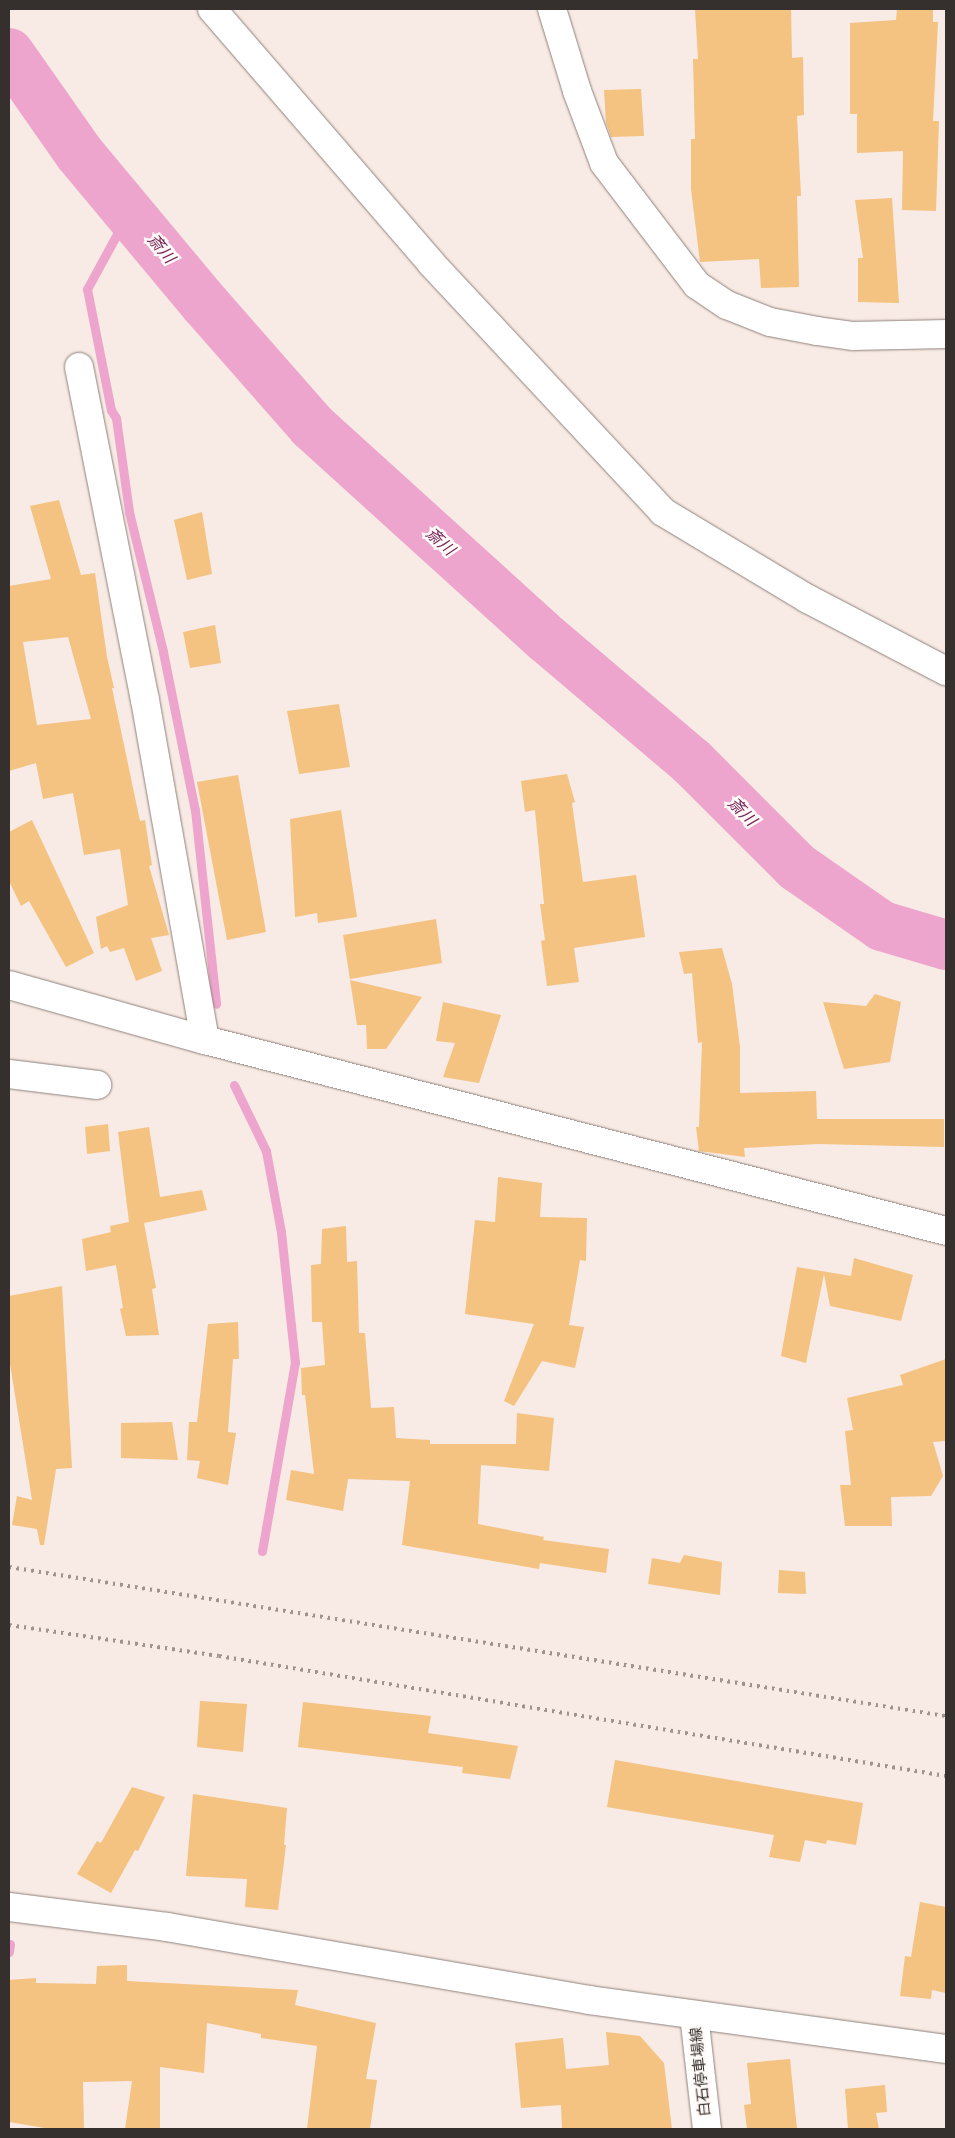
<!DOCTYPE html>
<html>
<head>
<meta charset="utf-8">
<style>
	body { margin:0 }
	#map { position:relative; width:955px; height:2138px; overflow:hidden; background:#f8eae4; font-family:"Work Sans","Noto Sans JP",sans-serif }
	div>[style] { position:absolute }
	.stream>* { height:9px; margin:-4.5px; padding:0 4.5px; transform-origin:4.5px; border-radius:4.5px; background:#eda4cd }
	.river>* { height:50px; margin:-25px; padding:0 25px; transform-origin:25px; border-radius:25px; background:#eda4cd }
	.building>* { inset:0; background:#f4c281 }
	.roads { filter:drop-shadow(0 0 1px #8e817c) drop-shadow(0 0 1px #8e817c) }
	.minor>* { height:28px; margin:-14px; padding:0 14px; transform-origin:14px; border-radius:14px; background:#fff }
	.major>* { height:28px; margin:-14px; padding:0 14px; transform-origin:14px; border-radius:14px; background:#fff }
	.rail>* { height:4px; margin-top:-2px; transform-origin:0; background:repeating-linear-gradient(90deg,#9d938f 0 2.5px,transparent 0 7.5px) }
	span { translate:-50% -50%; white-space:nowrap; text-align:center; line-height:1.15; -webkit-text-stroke:5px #fff9f7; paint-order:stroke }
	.street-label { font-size:15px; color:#352f2d }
	.water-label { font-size:16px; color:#752257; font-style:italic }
	.frame { position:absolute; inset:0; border:10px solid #352f2d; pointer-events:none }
</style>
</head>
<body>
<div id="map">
	<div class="stream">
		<i style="left:132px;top:217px;width:23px;rotate:131deg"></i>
		<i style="left:117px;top:234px;width:63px;rotate:118.6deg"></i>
		<i style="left:87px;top:289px;width:123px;rotate:78.8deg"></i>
		<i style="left:111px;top:410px;width:9px;rotate:58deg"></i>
		<i style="left:116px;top:418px;width:95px;rotate:82.1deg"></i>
		<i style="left:129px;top:512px;width:144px;rotate:76.3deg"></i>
		<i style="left:163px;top:652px;width:161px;rotate:78.6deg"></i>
		<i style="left:195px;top:810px;width:195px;rotate:83.8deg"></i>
		<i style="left:234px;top:1085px;width:73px;rotate:64.1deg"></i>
		<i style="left:266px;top:1151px;width:82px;rotate:79.5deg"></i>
		<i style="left:281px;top:1232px;width:131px;rotate:83.9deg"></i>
		<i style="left:295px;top:1362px;width:192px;rotate:99.9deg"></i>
		<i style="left:9px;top:1952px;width:8px;rotate:-83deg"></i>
	</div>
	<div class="river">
		<i style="left:9px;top:53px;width:122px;rotate:55deg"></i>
		<i style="left:79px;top:153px;width:197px;rotate:50.2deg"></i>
		<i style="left:205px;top:304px;width:162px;rotate:48.7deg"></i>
		<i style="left:312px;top:426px;width:317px;rotate:42.2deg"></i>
		<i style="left:547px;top:639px;width:189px;rotate:40.3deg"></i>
		<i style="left:691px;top:761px;width:150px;rotate:45deg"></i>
		<i style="left:797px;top:867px;width:103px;rotate:34.8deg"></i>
		<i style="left:882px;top:926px;width:67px;rotate:16.5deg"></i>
	</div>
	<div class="building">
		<i style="clip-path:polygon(695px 9px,791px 9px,792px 58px,803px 57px,804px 115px,797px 116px,801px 196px,797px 196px,799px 287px,761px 288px,759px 259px,700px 262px,691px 189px,691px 139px,695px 139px,693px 59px,698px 59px)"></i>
		<i style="clip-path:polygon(897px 9px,933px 9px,933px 22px,938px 22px,933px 121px,939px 121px,936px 211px,902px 210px,903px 151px,857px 153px,857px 114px,850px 114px,850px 23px,896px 20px)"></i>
		<i style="clip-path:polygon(641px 89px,644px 136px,611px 137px,606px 123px,604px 90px)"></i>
		<i style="clip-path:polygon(892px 198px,899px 303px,858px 302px,858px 258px,863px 258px,855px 200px)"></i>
		<i style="clip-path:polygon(evenodd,59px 500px,81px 575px,95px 573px,107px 657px,114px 688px,112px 688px,140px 821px,145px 820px,152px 865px,149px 866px,169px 935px,151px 938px,162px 971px,136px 981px,124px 948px,110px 952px,107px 946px,101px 949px,96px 917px,128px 905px,120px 849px,84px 855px,73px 793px,43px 799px,36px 763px,9px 771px,9px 586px,51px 579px,30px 506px,59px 500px,68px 637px,91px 719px,37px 725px,23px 642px,68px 637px)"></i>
		<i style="clip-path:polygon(202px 512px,212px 574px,187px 580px,174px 520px)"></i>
		<i style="clip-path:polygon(215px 625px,221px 663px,190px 668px,183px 632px)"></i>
		<i style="clip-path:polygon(339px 704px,350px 767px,299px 774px,287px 711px)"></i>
		<i style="clip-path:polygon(567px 774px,575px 802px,572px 803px,583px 882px,636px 875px,645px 937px,574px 948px,579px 982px,547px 986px,541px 941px,545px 940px,540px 904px,544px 904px,535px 810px,525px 812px,521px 781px)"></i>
		<i style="clip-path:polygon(238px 775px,266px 932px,227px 940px,197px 782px)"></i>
		<i style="clip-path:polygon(341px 810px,357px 917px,318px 923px,317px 913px,295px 917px,290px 819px)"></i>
		<i style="clip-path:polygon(32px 820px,94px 953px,66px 967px,29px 901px,21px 906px,9px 881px,9px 832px)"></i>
		<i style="clip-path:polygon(436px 919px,442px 963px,350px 979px,343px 935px)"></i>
		<i style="clip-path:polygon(722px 948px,732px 984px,740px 1047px,740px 1093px,816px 1091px,817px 1119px,944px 1119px,944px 1147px,818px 1144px,744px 1148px,745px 1157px,699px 1151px,696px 1127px,699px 1127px,702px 1042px,698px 1043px,692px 973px,684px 974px,679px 952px)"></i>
		<i style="clip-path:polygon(350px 980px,422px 997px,386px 1049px,367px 1049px,366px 1025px,357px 1025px)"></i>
		<i style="clip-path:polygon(875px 994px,901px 1002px,890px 1062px,844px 1069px,823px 1002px,866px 1006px)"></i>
		<i style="clip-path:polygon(443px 1002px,501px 1015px,479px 1083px,443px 1077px,455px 1043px,436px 1041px)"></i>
		<i style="clip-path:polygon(108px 1124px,110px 1151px,87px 1154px,85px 1127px)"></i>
		<i style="clip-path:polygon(149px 1127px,160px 1197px,202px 1190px,207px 1210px,144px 1223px,156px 1288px,152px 1289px,159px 1335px,126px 1336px,120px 1309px,123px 1308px,116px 1265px,86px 1271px,82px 1239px,111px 1232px,110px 1226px,129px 1222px,118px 1132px)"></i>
		<i style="clip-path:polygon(498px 1177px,542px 1183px,540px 1217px,587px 1218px,586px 1261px,580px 1260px,569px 1325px,584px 1327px,575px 1368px,542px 1361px,514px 1406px,504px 1401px,534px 1324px,465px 1314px,475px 1220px,495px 1222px)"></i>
		<i style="clip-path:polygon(346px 1226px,347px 1262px,357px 1261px,359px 1333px,365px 1333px,371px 1408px,394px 1407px,396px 1438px,430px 1440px,430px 1444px,516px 1444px,517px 1413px,554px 1418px,549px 1471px,481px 1465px,478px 1524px,544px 1537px,543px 1540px,609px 1549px,606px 1573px,540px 1563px,539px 1569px,402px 1545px,410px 1481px,348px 1479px,343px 1511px,286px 1500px,291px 1470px,314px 1474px,305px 1395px,302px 1395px,301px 1368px,325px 1365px,322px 1322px,312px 1322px,311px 1265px,321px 1264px,322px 1229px)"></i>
		<i style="clip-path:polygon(854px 1258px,913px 1275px,901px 1321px,830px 1306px,824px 1274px,806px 1363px,781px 1356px,797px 1267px,851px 1276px)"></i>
		<i style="clip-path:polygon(62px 1286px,72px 1468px,56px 1469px,44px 1545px,40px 1545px,37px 1529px,12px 1525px,17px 1496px,32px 1500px,10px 1364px,9px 1296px)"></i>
		<i style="clip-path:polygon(238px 1322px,239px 1359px,233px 1359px,228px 1432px,236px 1433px,228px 1485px,197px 1478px,200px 1461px,187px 1460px,189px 1422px,197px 1422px,208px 1324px)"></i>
		<i style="clip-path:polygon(946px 1359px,946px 1441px,933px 1442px,943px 1476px,931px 1496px,891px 1497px,892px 1526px,845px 1526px,840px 1485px,851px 1485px,845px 1431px,853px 1430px,847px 1398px,903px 1385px,900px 1375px)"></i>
		<i style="clip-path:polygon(172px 1422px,178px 1460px,121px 1458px,121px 1423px)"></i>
		<i style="clip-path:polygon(684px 1555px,722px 1562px,720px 1595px,648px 1584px,652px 1558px,680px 1563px)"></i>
		<i style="clip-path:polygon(779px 1570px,805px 1572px,806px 1594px,778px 1593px)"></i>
		<i style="clip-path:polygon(200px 1701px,247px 1704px,243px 1752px,197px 1747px)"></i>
		<i style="clip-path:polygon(303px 1702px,431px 1716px,428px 1733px,518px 1746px,510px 1779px,462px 1773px,463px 1767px,298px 1747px)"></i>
		<i style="clip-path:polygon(615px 1760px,863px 1803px,856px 1845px,827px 1840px,826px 1844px,805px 1840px,800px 1862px,769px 1857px,774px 1835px,607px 1807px)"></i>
		<i style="clip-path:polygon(132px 1787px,165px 1797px,138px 1851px,135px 1850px,111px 1893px,77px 1874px,97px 1841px,101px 1843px)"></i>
		<i style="clip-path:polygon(193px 1794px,287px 1808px,284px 1845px,286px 1845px,278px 1910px,245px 1907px,247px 1879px,186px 1876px)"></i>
		<i style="clip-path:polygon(920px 1902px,946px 1907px,946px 1993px,932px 1990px,931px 1999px,900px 1996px,905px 1956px,911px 1957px)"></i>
		<i style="clip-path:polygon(127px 1965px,127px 1981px,298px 1990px,295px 2005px,376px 2023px,366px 2079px,377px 2080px,370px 2129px,307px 2129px,317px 2046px,261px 2038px,261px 2034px,207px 2023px,204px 2073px,160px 2067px,160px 2129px,125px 2129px,132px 2081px,83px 2082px,84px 2129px,51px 2129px,9px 2122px,9px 1980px,36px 1978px,36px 1983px,96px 1984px,97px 1966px)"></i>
		<i style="clip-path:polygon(606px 2032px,640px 2036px,664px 2063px,672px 2129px,562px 2129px,561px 2105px,521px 2108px,515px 2043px,563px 2038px,566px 2069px,609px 2065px)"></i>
		<i style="clip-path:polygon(790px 2059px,797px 2129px,747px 2129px,744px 2105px,751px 2104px,747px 2063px)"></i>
		<i style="clip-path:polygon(885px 2085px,887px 2112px,876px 2113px,879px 2129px,848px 2129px,845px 2089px)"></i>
	</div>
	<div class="roads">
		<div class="minor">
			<i style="left:212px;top:9px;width:335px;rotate:49.2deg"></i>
			<i style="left:431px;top:263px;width:340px;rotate:47deg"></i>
			<i style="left:663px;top:512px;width:169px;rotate:31deg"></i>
			<i style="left:808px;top:599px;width:156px;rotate:27.6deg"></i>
			<i style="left:552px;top:9px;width:86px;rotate:73deg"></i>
			<i style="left:577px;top:91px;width:77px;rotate:69.4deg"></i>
			<i style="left:604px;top:163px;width:153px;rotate:52.7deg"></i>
			<i style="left:697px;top:285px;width:36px;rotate:34deg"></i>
			<i style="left:727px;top:305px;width:46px;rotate:21.6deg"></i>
			<i style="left:770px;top:322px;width:48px;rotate:10.8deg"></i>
			<i style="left:817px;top:331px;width:37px;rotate:8deg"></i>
			<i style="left:854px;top:336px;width:92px;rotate:-1.2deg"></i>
			<i style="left:79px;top:367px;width:339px;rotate:78.8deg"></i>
			<i style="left:145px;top:700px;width:345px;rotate:80deg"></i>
			<i style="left:9px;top:985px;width:204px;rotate:15.7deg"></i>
			<i style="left:205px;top:1040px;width:765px;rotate:14.45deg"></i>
			<i style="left:9px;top:1074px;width:89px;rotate:7.1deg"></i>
			<i style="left:9px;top:1907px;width:159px;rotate:7.2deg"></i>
			<i style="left:167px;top:1927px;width:428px;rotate:9.8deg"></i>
			<i style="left:589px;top:2000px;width:360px;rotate:7.8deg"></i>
		</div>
		<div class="major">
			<i style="left:694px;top:2015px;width:115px;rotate:83.5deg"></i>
		</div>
	</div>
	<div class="rail">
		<i style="left:9px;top:1567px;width:949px;rotate:9.04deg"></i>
		<i style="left:9px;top:1625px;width:212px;rotate:8.4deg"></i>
		<i style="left:219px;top:1656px;width:737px;rotate:9.37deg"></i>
	</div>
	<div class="street-label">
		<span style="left:701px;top:2072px;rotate:-96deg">白石停車場線</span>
	</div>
	<div class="water-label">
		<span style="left:161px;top:249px;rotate:50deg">斎川</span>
		<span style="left:440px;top:542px;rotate:42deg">斎川</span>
		<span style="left:742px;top:812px;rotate:45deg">斎川</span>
	</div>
	<div class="frame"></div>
</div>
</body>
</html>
